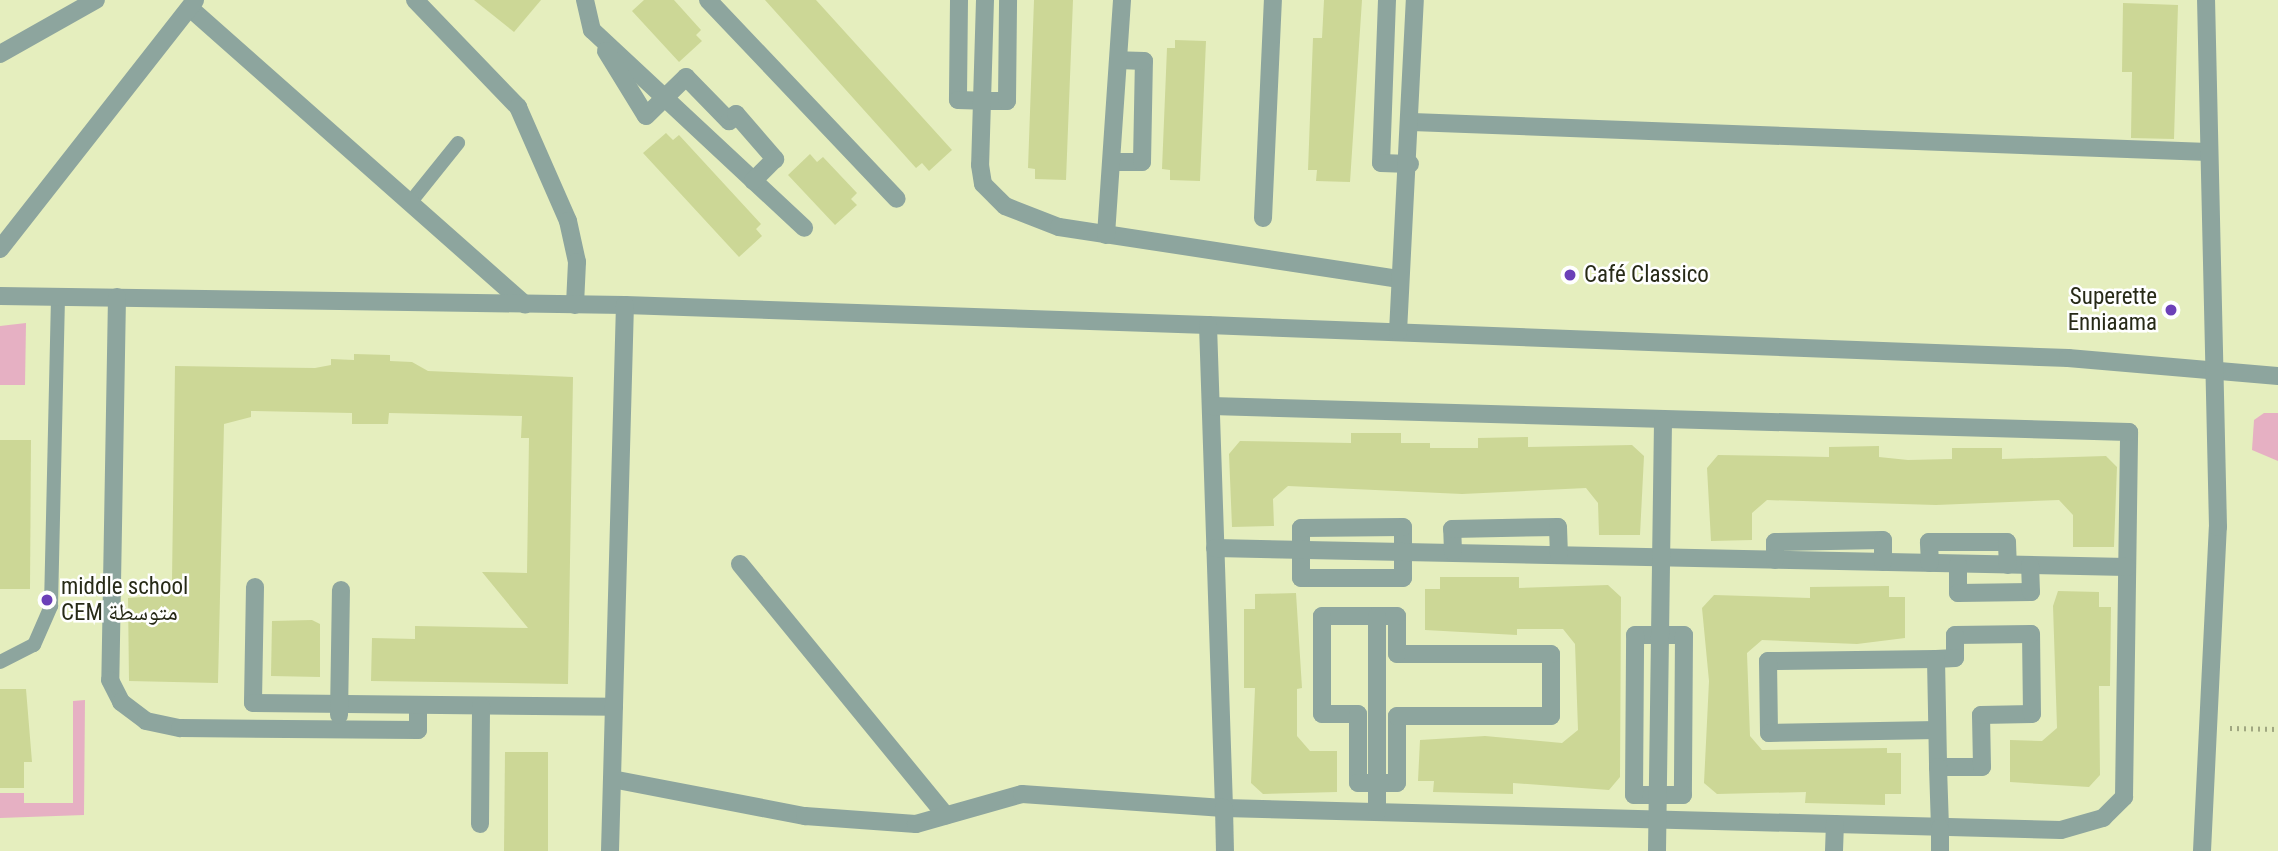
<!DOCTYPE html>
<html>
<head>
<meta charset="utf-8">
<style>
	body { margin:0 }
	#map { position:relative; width:2278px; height:851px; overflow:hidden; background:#e5eebe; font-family:"Roboto Condensed","Noto Naskh Arabic",sans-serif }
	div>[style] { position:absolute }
	.green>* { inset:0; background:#e6b0c3 }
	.building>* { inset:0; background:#ccd796 }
	.path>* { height:4.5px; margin-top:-2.25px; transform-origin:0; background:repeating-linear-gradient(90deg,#a0a781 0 2px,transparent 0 7px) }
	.lane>* { height:14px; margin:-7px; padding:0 7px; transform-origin:7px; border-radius:7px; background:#8da59e }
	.street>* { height:18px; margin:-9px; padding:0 9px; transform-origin:9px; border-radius:9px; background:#8da59e }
	.dots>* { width:19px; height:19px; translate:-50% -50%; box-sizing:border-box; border:4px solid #fff; border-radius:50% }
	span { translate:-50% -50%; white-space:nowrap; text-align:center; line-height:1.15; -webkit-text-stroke:5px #fff; paint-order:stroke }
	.poi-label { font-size:23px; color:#272a17 }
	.left { translate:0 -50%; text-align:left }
	.right { translate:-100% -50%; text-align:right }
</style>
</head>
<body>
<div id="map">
	<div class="green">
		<i style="clip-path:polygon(26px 323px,25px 385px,0 385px,0 326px)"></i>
		<i style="clip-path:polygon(2264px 413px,2278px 413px,2278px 461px,2252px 450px,2254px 420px)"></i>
		<i style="clip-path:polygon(85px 700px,84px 815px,0 818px,0 793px,24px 793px,24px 803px,73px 803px,73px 701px)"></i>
	</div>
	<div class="building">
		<i style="clip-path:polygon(474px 0,541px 0,514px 32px)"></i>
		<i style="clip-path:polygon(644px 0,674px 0,701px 30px,696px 35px,702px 41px,679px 62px,632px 11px)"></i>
		<i style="clip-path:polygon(765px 0,816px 0,952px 150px,929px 171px,922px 163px,916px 168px)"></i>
		<i style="clip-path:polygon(1034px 0,1073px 0,1066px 180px,1035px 179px,1035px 169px,1028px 168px)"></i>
		<i style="clip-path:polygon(1324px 0,1362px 0,1350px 182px,1316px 181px,1317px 170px,1308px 170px,1313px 38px,1322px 38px)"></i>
		<i style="clip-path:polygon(2123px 3px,2178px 5px,2174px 139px,2131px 138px,2132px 72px,2122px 72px)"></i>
		<i style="clip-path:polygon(1175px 40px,1206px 41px,1200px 181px,1170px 180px,1170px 170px,1162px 169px,1167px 48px,1175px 48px)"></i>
		<i style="clip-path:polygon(666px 133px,673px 140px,679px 135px,761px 224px,756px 229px,762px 236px,739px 257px,643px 153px)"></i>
		<i style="clip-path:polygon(810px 154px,817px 162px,823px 157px,857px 193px,851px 199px,857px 205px,835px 225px,788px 175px)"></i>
		<i style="clip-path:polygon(354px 354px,390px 355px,390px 361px,412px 362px,428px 371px,573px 377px,568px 684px,371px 681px,372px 638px,415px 639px,415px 626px,528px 628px,482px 572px,527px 573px,529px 438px,521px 438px,522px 416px,389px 413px,388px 424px,352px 424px,352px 413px,251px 411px,251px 417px,224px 424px,218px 683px,129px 681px,128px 598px,168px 595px,172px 580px,175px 366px,315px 368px,331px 365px,331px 359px,354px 360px)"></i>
		<i style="clip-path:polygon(1351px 433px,1401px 433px,1401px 443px,1430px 443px,1430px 448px,1478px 448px,1478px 438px,1528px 437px,1528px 447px,1632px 445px,1644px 456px,1640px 535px,1599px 535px,1598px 503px,1586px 488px,1462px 494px,1288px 486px,1273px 499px,1274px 526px,1232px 527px,1229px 454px,1240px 441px,1351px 443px)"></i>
		<i style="clip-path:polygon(0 440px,31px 440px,30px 589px,0 589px)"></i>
		<i style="clip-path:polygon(1879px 446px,1879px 457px,1908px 460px,1952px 459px,1952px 448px,2002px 448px,2002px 459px,2106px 456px,2117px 467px,2114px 547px,2073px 547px,2073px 515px,2059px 500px,1936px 505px,1767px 500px,1752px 513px,1752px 540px,1711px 541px,1707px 468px,1718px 455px,1829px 457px,1829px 447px)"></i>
		<i style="clip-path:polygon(1440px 577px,1519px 577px,1519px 588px,1608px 585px,1621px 597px,1620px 777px,1609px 790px,1513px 783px,1513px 794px,1433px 792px,1434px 781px,1418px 781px,1420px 740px,1485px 736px,1562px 743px,1578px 730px,1575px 644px,1563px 629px,1517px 629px,1517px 635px,1425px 630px,1425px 589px,1440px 589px)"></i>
		<i style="clip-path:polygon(1889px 586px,1889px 597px,1905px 597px,1905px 638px,1857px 644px,1762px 640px,1747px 653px,1750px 736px,1762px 750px,1887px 748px,1887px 753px,1901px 753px,1901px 794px,1885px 794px,1885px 805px,1805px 803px,1806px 792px,1717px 794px,1704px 783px,1709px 681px,1702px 608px,1714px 595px,1810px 598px,1810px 587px)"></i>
		<i style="clip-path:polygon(2058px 591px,2099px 592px,2099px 607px,2111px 607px,2110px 686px,2099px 686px,2100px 775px,2089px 787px,2010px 782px,2010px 740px,2042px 741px,2057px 728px,2053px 606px)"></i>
		<i style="clip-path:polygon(1296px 593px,1302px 688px,1297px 689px,1297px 736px,1310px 751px,1337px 751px,1337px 792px,1263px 794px,1251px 783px,1255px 688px,1244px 688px,1244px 609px,1255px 609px,1255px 594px)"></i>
		<i style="clip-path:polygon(312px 620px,320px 624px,320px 677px,271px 676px,272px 621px)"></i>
		<i style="clip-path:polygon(0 689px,26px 689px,32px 762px,24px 762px,24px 788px,0 788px)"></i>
		<i style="clip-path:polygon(505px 752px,548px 752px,548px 851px,504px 851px)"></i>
	</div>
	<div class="path">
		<i style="left:2230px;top:728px;width:48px;rotate:1.2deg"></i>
	</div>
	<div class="lane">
		<i style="left:413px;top:199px;width:72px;rotate:-51.2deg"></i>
		<i style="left:0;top:662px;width:38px;rotate:-27deg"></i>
		<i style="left:34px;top:645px;width:43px;rotate:-66.4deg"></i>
		<i style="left:51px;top:606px;width:311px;rotate:-88.7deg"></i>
	</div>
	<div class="street">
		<i style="left:415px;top:0;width:149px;rotate:46.1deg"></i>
		<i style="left:518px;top:107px;width:124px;rotate:66.3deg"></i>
		<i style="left:568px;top:221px;width:42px;rotate:77.6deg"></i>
		<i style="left:577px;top:262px;width:43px;rotate:92.7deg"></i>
		<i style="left:585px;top:0;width:31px;rotate:77deg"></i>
		<i style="left:592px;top:30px;width:290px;rotate:43deg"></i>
		<i style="left:708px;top:0;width:274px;rotate:46.5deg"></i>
		<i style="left:959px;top:0;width:100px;rotate:90.6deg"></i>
		<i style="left:958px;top:100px;width:24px;rotate:2deg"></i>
		<i style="left:982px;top:101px;width:25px"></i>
		<i style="left:1007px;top:101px;width:101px;rotate:-89.4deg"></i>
		<i style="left:985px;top:0;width:165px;rotate:91.7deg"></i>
		<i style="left:980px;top:165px;width:19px;rotate:81deg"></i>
		<i style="left:983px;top:184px;width:31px;rotate:45deg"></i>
		<i style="left:1005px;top:206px;width:58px;rotate:21.3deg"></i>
		<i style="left:1059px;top:227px;width:343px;rotate:8.7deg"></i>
		<i style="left:1387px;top:0;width:163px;rotate:92.1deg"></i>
		<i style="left:1381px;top:163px;width:29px;rotate:2deg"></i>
		<i style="left:191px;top:9px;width:446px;rotate:41.5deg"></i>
		<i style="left:606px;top:51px;width:76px;rotate:58.4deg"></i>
		<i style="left:646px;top:116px;width:56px;rotate:-44.3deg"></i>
		<i style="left:686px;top:77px;width:62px;rotate:45.7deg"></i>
		<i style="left:729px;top:121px;width:10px;rotate:-45deg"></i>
		<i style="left:736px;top:114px;width:60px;rotate:49.1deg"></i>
		<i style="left:775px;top:159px;width:31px;rotate:135deg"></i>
		<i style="left:0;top:54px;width:110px;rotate:-29.4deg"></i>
		<i style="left:1412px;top:122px;width:797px;rotate:2.16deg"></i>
		<i style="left:1113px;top:162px;width:29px"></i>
		<i style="left:1142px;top:162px;width:101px;rotate:-88.9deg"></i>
		<i style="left:1144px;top:61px;width:25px;rotate:-178deg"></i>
		<i style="left:1263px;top:218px;width:218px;rotate:-87.4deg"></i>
		<i style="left:1106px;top:235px;width:236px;rotate:-86.1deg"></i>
		<i style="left:0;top:249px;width:316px;rotate:-51.9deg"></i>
		<i style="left:0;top:296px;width:625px;rotate:0.83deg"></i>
		<i style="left:625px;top:305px;width:583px;rotate:1.96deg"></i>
		<i style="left:1208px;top:325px;width:861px;rotate:2.2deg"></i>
		<i style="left:2068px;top:358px;width:211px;rotate:4.9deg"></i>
		<i style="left:117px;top:297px;width:383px;rotate:91deg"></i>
		<i style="left:110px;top:680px;width:25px;rotate:63deg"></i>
		<i style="left:121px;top:702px;width:31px;rotate:37deg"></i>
		<i style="left:146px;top:721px;width:35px;rotate:12deg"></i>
		<i style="left:180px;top:728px;width:238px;rotate:0.5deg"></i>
		<i style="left:418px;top:730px;width:25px;rotate:-90deg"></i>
		<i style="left:1208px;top:325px;width:483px;rotate:88.1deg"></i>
		<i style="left:1224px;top:808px;width:837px;rotate:1.51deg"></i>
		<i style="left:2061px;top:830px;width:44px;rotate:-15.9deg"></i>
		<i style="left:2103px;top:818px;width:30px;rotate:-45deg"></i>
		<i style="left:2124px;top:797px;width:365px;rotate:-89.2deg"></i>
		<i style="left:2129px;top:432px;width:918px;rotate:-178.38deg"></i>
		<i style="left:1398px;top:332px;width:332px;rotate:-87.1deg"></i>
		<i style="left:1403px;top:527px;width:51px;rotate:90deg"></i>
		<i style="left:1403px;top:578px;width:102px;rotate:180deg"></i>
		<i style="left:1301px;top:578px;width:50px;rotate:-90deg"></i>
		<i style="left:1301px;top:528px;width:102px;rotate:-0.6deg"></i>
		<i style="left:1215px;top:548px;width:912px;rotate:1.19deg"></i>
		<i style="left:1453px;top:552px;width:23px;rotate:-92deg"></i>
		<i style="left:1452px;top:529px;width:106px;rotate:-1.1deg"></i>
		<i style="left:1558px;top:527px;width:28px;rotate:88deg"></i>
		<i style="left:1775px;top:560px;width:18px;rotate:-90deg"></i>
		<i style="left:1775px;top:542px;width:108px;rotate:-1.1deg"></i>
		<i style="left:1883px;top:540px;width:22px;rotate:90deg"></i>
		<i style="left:1930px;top:563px;width:21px;rotate:-93deg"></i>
		<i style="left:1929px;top:542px;width:78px"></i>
		<i style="left:2007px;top:542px;width:23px;rotate:88deg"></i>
		<i style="left:740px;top:564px;width:325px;rotate:50.7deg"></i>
		<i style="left:1958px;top:564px;width:29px;rotate:90deg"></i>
		<i style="left:1958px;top:593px;width:73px;rotate:-0.8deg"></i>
		<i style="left:2031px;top:592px;width:27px;rotate:-92deg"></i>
		<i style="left:255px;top:587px;width:116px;rotate:91deg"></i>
		<i style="left:253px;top:703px;width:361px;rotate:0.6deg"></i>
		<i style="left:1377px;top:616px;width:55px;rotate:180deg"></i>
		<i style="left:1322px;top:616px;width:98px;rotate:90deg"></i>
		<i style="left:1322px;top:714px;width:36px"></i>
		<i style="left:1358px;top:714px;width:69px;rotate:90deg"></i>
		<i style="left:1358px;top:783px;width:39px"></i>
		<i style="left:1397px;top:783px;width:67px;rotate:-90deg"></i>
		<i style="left:1397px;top:716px;width:154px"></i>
		<i style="left:1551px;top:716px;width:62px;rotate:-90deg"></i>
		<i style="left:1551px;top:654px;width:154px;rotate:180deg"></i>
		<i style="left:1397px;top:654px;width:38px;rotate:-90deg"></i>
		<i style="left:1397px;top:616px;width:20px;rotate:180deg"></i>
		<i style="left:1377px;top:616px;width:196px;rotate:90deg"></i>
		<i style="left:1635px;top:635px;width:49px"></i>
		<i style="left:1684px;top:635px;width:160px;rotate:90.4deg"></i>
		<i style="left:1683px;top:795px;width:49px;rotate:180deg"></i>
		<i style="left:1634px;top:795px;width:160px;rotate:-89.6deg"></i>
		<i style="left:1936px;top:659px;width:168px;rotate:179.3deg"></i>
		<i style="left:1768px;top:661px;width:72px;rotate:89.2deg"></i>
		<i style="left:1769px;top:733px;width:168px;rotate:-1deg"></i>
		<i style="left:339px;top:715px;width:125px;rotate:-89.1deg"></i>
		<i style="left:1938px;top:767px;width:44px"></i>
		<i style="left:1982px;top:767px;width:52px;rotate:-91.1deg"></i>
		<i style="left:1981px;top:715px;width:51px;rotate:-1.1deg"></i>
		<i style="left:2032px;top:714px;width:80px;rotate:-90.7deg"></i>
		<i style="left:2031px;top:634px;width:76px;rotate:179.2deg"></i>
		<i style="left:1955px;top:635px;width:23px;rotate:90deg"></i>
		<i style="left:1955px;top:658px;width:19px;rotate:177deg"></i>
		<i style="left:1936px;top:659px;width:108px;rotate:88.9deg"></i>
		<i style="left:1938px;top:767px;width:61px;rotate:88.1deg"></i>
		<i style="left:1940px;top:828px;width:23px;rotate:90deg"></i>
		<i style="left:612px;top:779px;width:197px;rotate:10.9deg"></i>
		<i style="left:805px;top:816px;width:111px;rotate:4.1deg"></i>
		<i style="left:916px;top:824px;width:110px;rotate:-15.8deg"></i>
		<i style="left:1022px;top:794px;width:202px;rotate:4deg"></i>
		<i style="left:1224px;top:808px;width:43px;rotate:88.7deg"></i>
		<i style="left:480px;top:824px;width:118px;rotate:-89.5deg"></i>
		<i style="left:610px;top:851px;width:546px;rotate:-88.43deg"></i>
		<i style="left:1657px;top:851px;width:432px;rotate:-89.2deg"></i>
		<i style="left:1834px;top:851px;width:27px;rotate:-88deg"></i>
		<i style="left:2202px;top:851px;width:324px;rotate:-87.2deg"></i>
		<i style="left:2218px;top:527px;width:527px;rotate:-91.3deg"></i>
	</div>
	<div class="dots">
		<i style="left:1570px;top:275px;background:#6c40b8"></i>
		<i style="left:2171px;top:310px;background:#6c40b8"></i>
		<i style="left:47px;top:600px;background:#6c40b8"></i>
	</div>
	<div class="poi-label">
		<span class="left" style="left:1584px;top:275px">Café Classico</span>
		<span class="right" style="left:2157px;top:310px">Superette<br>Enniaama</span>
		<span class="left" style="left:61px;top:600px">middle school<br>CEM متوسطة</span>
	</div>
</div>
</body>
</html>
